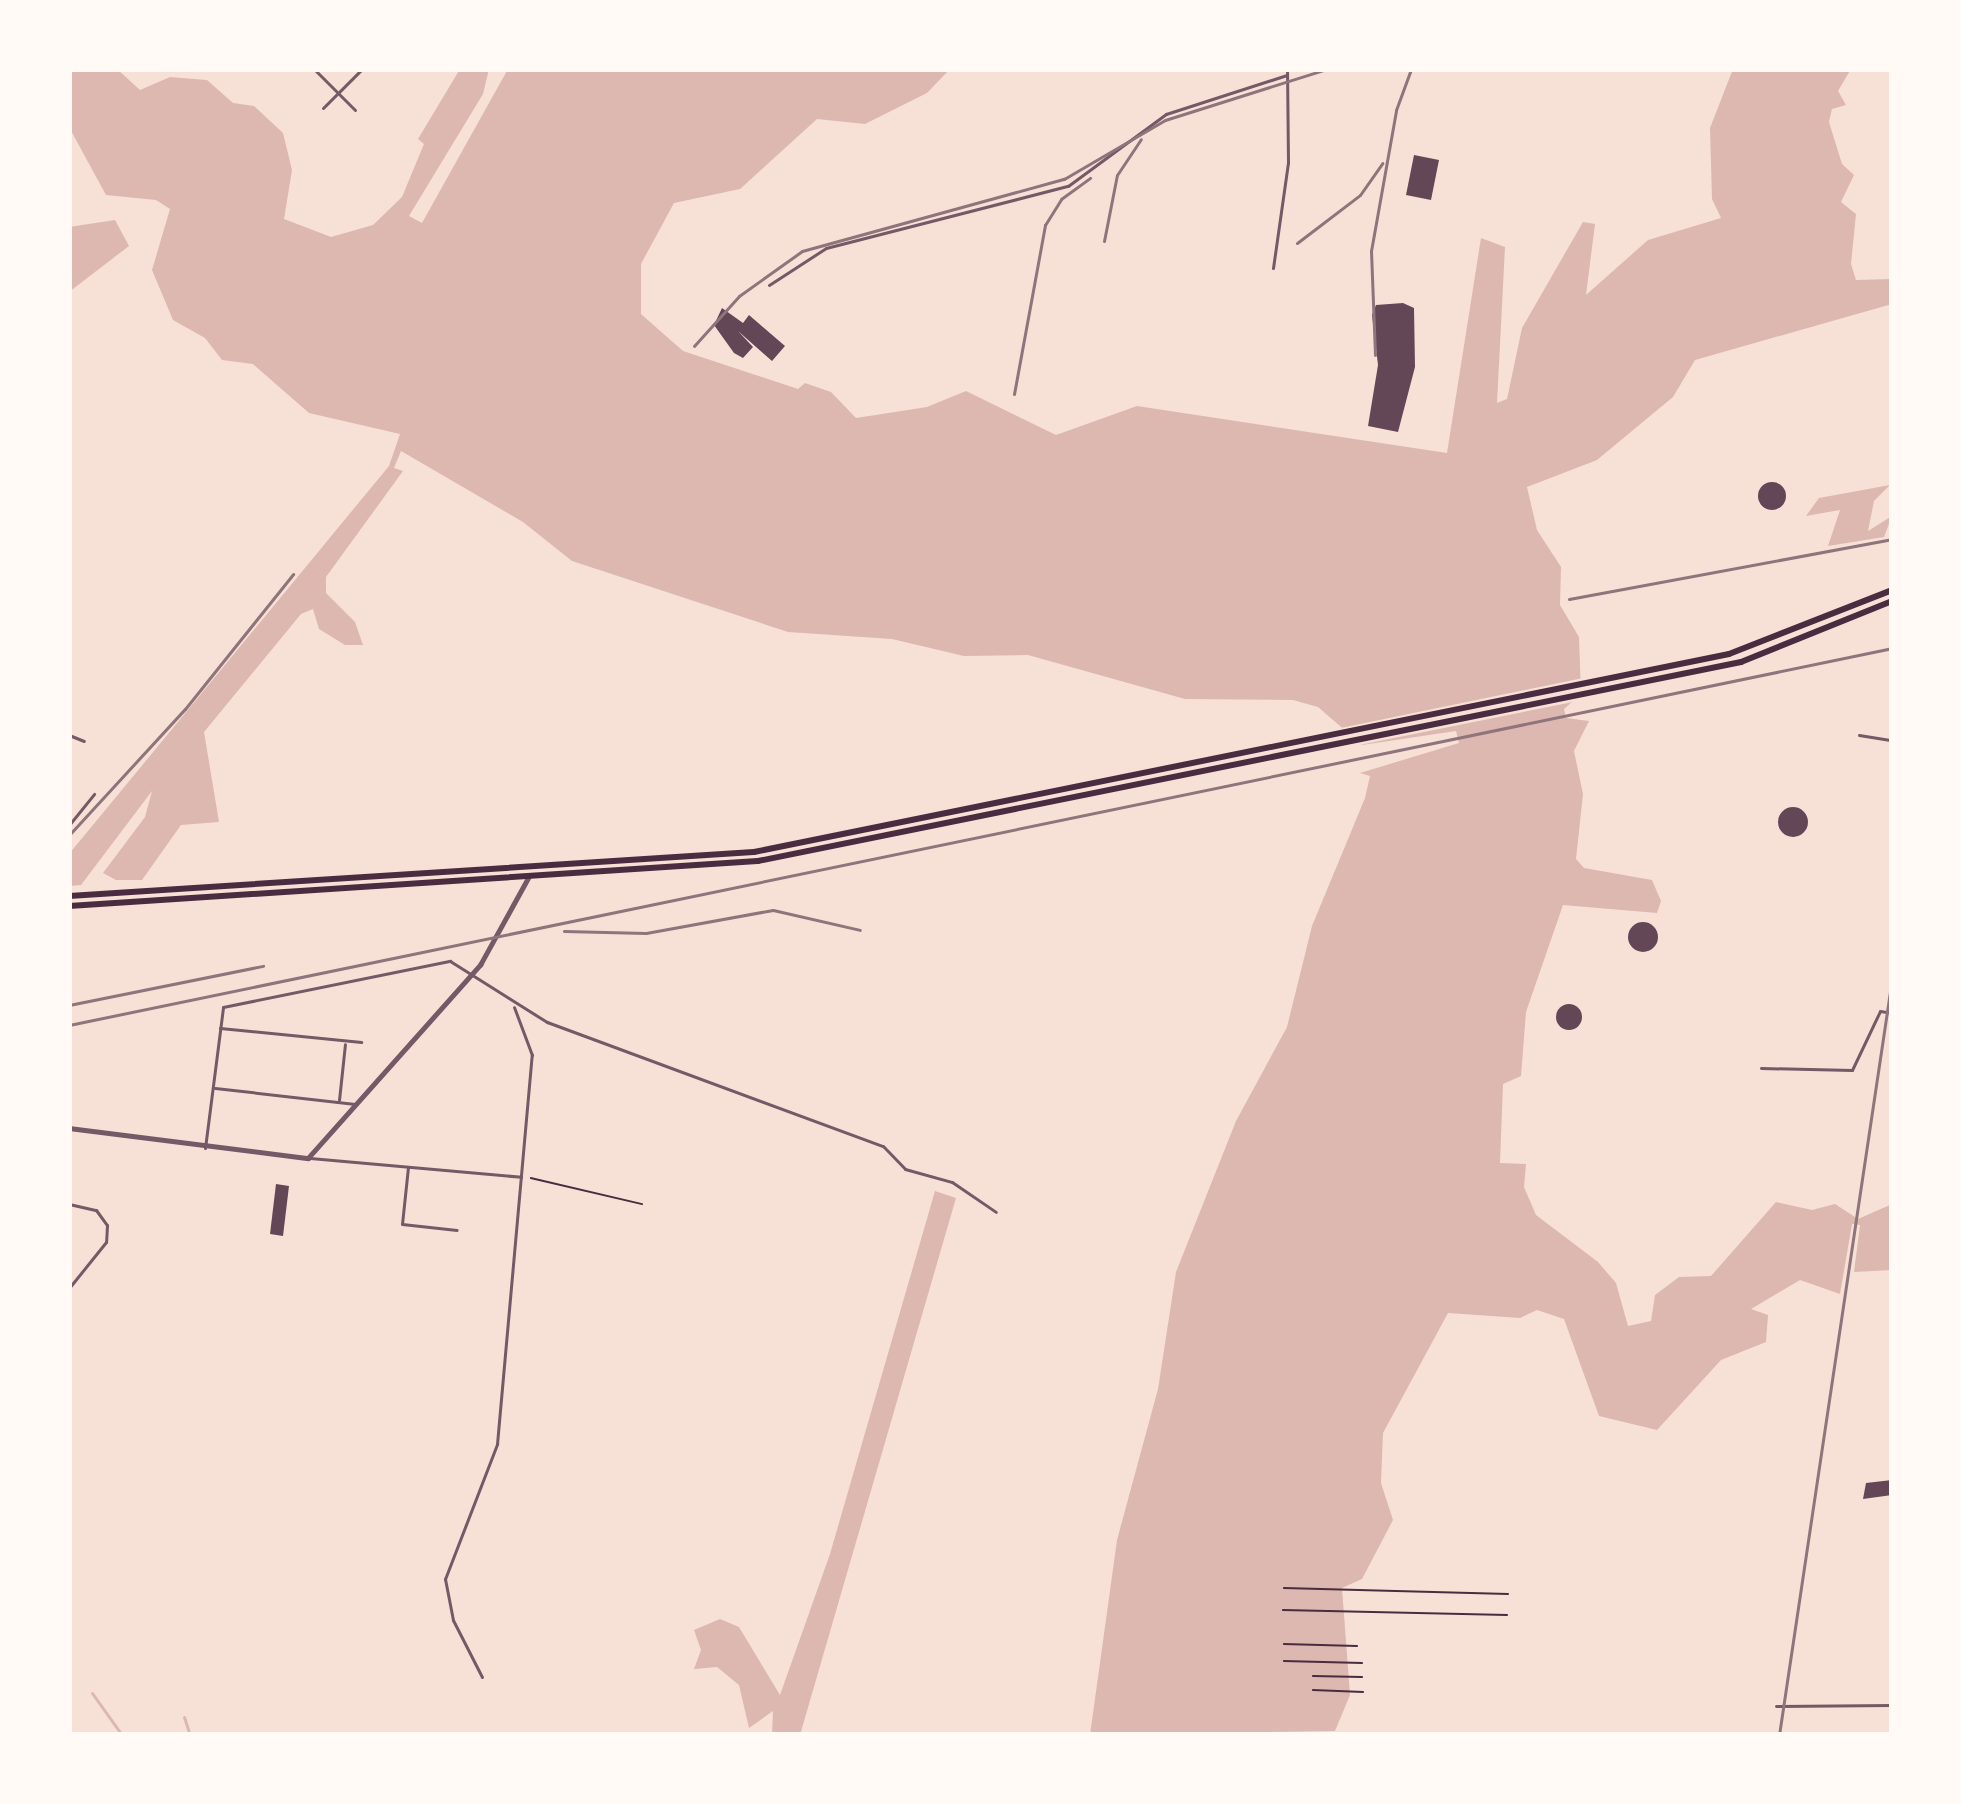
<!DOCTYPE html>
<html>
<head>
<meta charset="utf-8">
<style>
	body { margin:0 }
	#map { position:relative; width:1961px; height:1804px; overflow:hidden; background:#f7e1d7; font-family:"Fira Sans",sans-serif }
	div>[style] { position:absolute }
	.water>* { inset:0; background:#dcb8b0 }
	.pier>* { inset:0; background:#f7e1d7 }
	.stream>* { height:3px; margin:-1.5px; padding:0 1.5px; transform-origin:1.5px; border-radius:1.5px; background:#dcb8b0 }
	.building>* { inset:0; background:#644757 }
	.round { border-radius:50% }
	.path>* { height:1.5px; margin:-0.75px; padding:0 0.75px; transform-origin:0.75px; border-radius:0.75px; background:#4a2c40 }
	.minor>* { height:3px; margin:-1.5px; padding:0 1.5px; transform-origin:1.5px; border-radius:1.5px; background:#755966 }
	.tertiary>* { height:4.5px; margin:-2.25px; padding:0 2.25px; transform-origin:2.25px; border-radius:2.25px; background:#755966 }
	.primary>* { height:6px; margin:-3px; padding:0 3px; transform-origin:3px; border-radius:3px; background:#4a2c40 }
	.rail>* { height:3px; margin:-1.5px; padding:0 1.5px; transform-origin:1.5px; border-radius:1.5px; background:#8f747c }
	span { translate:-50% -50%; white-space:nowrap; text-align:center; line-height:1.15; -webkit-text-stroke:12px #fffaf5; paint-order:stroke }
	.frame { position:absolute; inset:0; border:72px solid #fffaf5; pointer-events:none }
</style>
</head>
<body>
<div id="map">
	<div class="water">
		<i style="clip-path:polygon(69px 69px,117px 69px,140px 90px,170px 77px,207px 80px,233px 103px,254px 106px,283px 133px,292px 170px,284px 219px,331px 237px,373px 225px,402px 197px,424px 144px,418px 139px,460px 69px,950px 69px,927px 93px,865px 124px,817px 119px,740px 189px,674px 203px,641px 264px,641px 314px,683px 351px,798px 389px,805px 383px,831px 392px,856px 418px,927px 407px,966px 391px,1056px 435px,1137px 406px,1447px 453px,1481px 238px,1505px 247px,1497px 403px,1507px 399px,1522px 328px,1583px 222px,1595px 224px,1586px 295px,1648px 240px,1721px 218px,1712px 199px,1710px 128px,1733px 69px,1851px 69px,1838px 91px,1846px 105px,1832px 109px,1829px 122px,1842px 164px,1854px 175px,1841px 202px,1856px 214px,1851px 264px,1856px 280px,1892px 279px,1892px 304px,1695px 360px,1673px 397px,1597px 460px,1527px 487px,1537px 530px,1561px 567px,1560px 605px,1579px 637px,1581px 694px,1564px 709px,1566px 718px,1589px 721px,1574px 751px,1583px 794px,1576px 859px,1584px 868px,1652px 880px,1661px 901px,1657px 913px,1563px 905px,1526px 1012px,1521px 1076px,1503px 1084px,1500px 1163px,1526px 1164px,1524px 1187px,1536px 1215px,1598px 1262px,1616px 1283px,1628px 1326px,1651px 1321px,1655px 1295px,1679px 1277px,1711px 1276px,1776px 1202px,1812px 1210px,1835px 1204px,1858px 1219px,1892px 1204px,1892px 1270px,1854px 1272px,1860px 1225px,1852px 1224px,1840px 1294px,1800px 1280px,1751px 1309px,1768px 1315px,1766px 1342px,1721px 1360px,1657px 1430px,1599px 1416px,1564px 1319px,1537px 1310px,1520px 1318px,1448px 1313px,1383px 1433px,1381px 1483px,1393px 1520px,1362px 1579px,1342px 1588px,1350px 1695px,1335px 1731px,1090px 1735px,1117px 1540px,1158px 1389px,1176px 1272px,1236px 1121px,1287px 1027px,1312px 926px,1365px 798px,1370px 776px,1360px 773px,1459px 743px,1456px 731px,1362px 745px,1318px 707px,1293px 700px,1185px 699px,1028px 655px,964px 656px,892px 639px,788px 632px,572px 561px,523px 522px,401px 451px,394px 468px,403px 471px,326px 577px,326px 593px,355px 622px,363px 645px,345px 645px,319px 629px,313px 609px,301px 614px,204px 732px,219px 822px,181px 825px,142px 880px,116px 880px,103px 873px,145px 817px,152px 791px,81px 885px,69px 886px,69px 854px,389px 466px,400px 434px,309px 413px,253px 364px,222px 360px,205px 338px,173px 320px,152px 270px,170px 209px,156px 200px,106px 195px,69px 127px)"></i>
		<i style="clip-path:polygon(115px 220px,129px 246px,69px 292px,69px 227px)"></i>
		<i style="clip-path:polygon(1890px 485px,1874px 501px,1868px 531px,1892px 516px,1884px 537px,1828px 546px,1840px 510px,1806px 516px,1819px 498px)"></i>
		<i style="clip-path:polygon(935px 1191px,956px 1198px,800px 1735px,772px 1735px,773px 1711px,749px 1728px,739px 1685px,717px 1667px,694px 1669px,701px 1650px,694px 1630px,720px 1619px,739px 1627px,780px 1695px,830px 1554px)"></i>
	</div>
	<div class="pier">
		<i style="clip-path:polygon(489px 69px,508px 69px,422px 223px,409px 216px,483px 94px)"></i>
		<i style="clip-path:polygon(1588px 677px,1583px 700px,1354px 746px,1336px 729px)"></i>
	</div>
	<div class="stream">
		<i style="left:92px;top:1693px;width:52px;rotate:54.5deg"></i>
		<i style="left:184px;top:1717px;width:19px;rotate:72deg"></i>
	</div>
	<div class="building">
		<i style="clip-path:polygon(1414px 155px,1439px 160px,1431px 200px,1406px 195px)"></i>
		<i style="clip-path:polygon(1403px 303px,1414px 308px,1415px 367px,1398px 432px,1368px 426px,1378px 365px,1372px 315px,1376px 305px)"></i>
		<i style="clip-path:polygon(722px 308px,743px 323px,749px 315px,785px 346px,772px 361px,738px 331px,753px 347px,743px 358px,734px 353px,714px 325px)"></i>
		<i class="round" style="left:1758px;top:482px;width:28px;height:28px"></i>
		<i class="round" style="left:1778px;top:807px;width:30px;height:30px"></i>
		<i class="round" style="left:1628px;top:922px;width:30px;height:30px"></i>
		<i class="round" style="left:1556px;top:1004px;width:26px;height:26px"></i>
		<i style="clip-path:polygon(276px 1184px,289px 1186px,283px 1236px,270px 1234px)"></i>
		<i style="clip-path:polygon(1892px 1480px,1892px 1495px,1863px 1499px,1866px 1483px)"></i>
	</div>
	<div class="path">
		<i style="left:531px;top:1178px;width:114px;rotate:13.2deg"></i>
		<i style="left:1284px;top:1588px;width:224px;rotate:1.5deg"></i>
		<i style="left:1283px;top:1610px;width:224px;rotate:1.3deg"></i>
		<i style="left:1284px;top:1644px;width:73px;rotate:1.6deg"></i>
		<i style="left:1284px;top:1661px;width:78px;rotate:1.5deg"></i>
		<i style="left:1313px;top:1676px;width:49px;rotate:1.2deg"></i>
		<i style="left:1313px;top:1690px;width:50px;rotate:2.3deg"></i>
	</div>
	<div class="minor">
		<i style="left:314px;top:69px;width:58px;rotate:45deg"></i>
		<i style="left:323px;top:108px;width:55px;rotate:-45deg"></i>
		<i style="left:1273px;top:268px;width:106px;rotate:-81.9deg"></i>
		<i style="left:1288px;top:163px;width:94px;rotate:-90.6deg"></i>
		<i style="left:769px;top:285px;width:68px;rotate:-33deg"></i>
		<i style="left:826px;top:248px;width:250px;rotate:-14.4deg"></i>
		<i style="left:1068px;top:186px;width:122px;rotate:-36.3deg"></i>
		<i style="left:1166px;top:114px;width:127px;rotate:-17.9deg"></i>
		<i style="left:69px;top:735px;width:16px;rotate:22deg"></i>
		<i style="left:1859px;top:735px;width:33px;rotate:9deg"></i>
		<i style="left:69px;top:825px;width:40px;rotate:-51deg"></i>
		<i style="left:220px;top:1028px;width:142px;rotate:5.7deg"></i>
		<i style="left:1761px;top:1068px;width:91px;rotate:1.3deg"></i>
		<i style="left:1852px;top:1070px;width:65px;rotate:-64.6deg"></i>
		<i style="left:1880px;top:1011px;width:12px;rotate:9deg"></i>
		<i style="left:215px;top:1088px;width:141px;rotate:6.5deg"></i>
		<i style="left:339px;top:1100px;width:56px;rotate:-83.9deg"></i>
		<i style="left:205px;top:1148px;width:142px;rotate:-82.7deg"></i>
		<i style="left:223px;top:1007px;width:232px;rotate:-11.5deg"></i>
		<i style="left:450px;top:961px;width:115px;rotate:32.2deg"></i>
		<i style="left:547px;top:1022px;width:358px;rotate:20.3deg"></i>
		<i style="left:883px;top:1146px;width:32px;rotate:46deg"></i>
		<i style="left:905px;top:1169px;width:49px;rotate:15.5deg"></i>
		<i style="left:952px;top:1182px;width:53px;rotate:34.3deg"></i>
		<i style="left:310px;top:1158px;width:212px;rotate:5.1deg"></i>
		<i style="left:408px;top:1167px;width:57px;rotate:96deg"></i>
		<i style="left:402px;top:1224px;width:55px;rotate:6.2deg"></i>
		<i style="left:69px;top:1204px;width:28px;rotate:13deg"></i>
		<i style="left:96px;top:1210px;width:19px;rotate:54deg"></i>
		<i style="left:107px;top:1225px;width:17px;rotate:93deg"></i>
		<i style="left:106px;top:1242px;width:59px;rotate:128.8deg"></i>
		<i style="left:482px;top:1677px;width:64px;rotate:-117deg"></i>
		<i style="left:453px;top:1620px;width:42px;rotate:-101deg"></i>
		<i style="left:445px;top:1579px;width:145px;rotate:-68.9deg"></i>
		<i style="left:497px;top:1444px;width:391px;rotate:-84.9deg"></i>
		<i style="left:532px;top:1055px;width:51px;rotate:-110.6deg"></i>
		<i style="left:1776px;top:1706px;width:116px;rotate:-0.5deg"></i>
	</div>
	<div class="tertiary">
		<i style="left:69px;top:1128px;width:241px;rotate:7.2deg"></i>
		<i style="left:308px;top:1158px;width:259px;rotate:-48.3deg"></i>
		<i style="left:480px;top:965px;width:99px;rotate:-61.1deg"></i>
	</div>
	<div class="primary">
		<i style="left:69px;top:896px;width:686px;rotate:-3.68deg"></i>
		<i style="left:754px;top:852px;width:995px;rotate:-11.48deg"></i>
		<i style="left:1729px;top:654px;width:175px;rotate:-21.4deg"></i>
		<i style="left:69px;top:906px;width:690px;rotate:-3.74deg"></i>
		<i style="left:758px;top:861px;width:1003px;rotate:-11.44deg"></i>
		<i style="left:1741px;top:662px;width:163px;rotate:-22deg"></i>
	</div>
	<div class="rail">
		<i style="left:1104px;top:241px;width:67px;rotate:-78.9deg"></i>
		<i style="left:1117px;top:175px;width:43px;rotate:-56.3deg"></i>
		<i style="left:1297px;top:243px;width:79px;rotate:-37.3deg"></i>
		<i style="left:1360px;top:195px;width:39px;rotate:-55deg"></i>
		<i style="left:694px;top:346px;width:67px;rotate:-48deg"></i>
		<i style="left:739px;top:296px;width:77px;rotate:-35.5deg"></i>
		<i style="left:802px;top:251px;width:272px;rotate:-15.4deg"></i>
		<i style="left:1064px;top:179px;width:117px;rotate:-30.3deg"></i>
		<i style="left:1165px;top:120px;width:170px;rotate:-17.5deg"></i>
		<i style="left:1375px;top:355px;width:104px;rotate:-92.2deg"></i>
		<i style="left:1371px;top:251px;width:143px;rotate:-79.9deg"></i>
		<i style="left:1396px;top:110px;width:44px;rotate:-69.9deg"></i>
		<i style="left:1014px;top:394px;width:172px;rotate:-79.6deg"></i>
		<i style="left:1045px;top:225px;width:31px;rotate:-58deg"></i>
		<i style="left:1061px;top:199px;width:36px;rotate:-36deg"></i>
		<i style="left:1569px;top:599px;width:329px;rotate:-10.5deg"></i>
		<i style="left:69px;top:835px;width:171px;rotate:-47.4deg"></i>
		<i style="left:185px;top:709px;width:173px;rotate:-51.3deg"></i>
		<i style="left:564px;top:931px;width:82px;rotate:1.4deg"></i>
		<i style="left:646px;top:933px;width:129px;rotate:-10.3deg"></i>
		<i style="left:773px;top:910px;width:89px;rotate:12.9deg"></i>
		<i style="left:69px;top:1005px;width:198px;rotate:-11.4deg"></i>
		<i style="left:69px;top:1025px;width:1862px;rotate:-11.68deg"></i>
		<i style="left:1779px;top:1735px;width:765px;rotate:-81.51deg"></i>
	</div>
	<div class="frame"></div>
</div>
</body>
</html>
